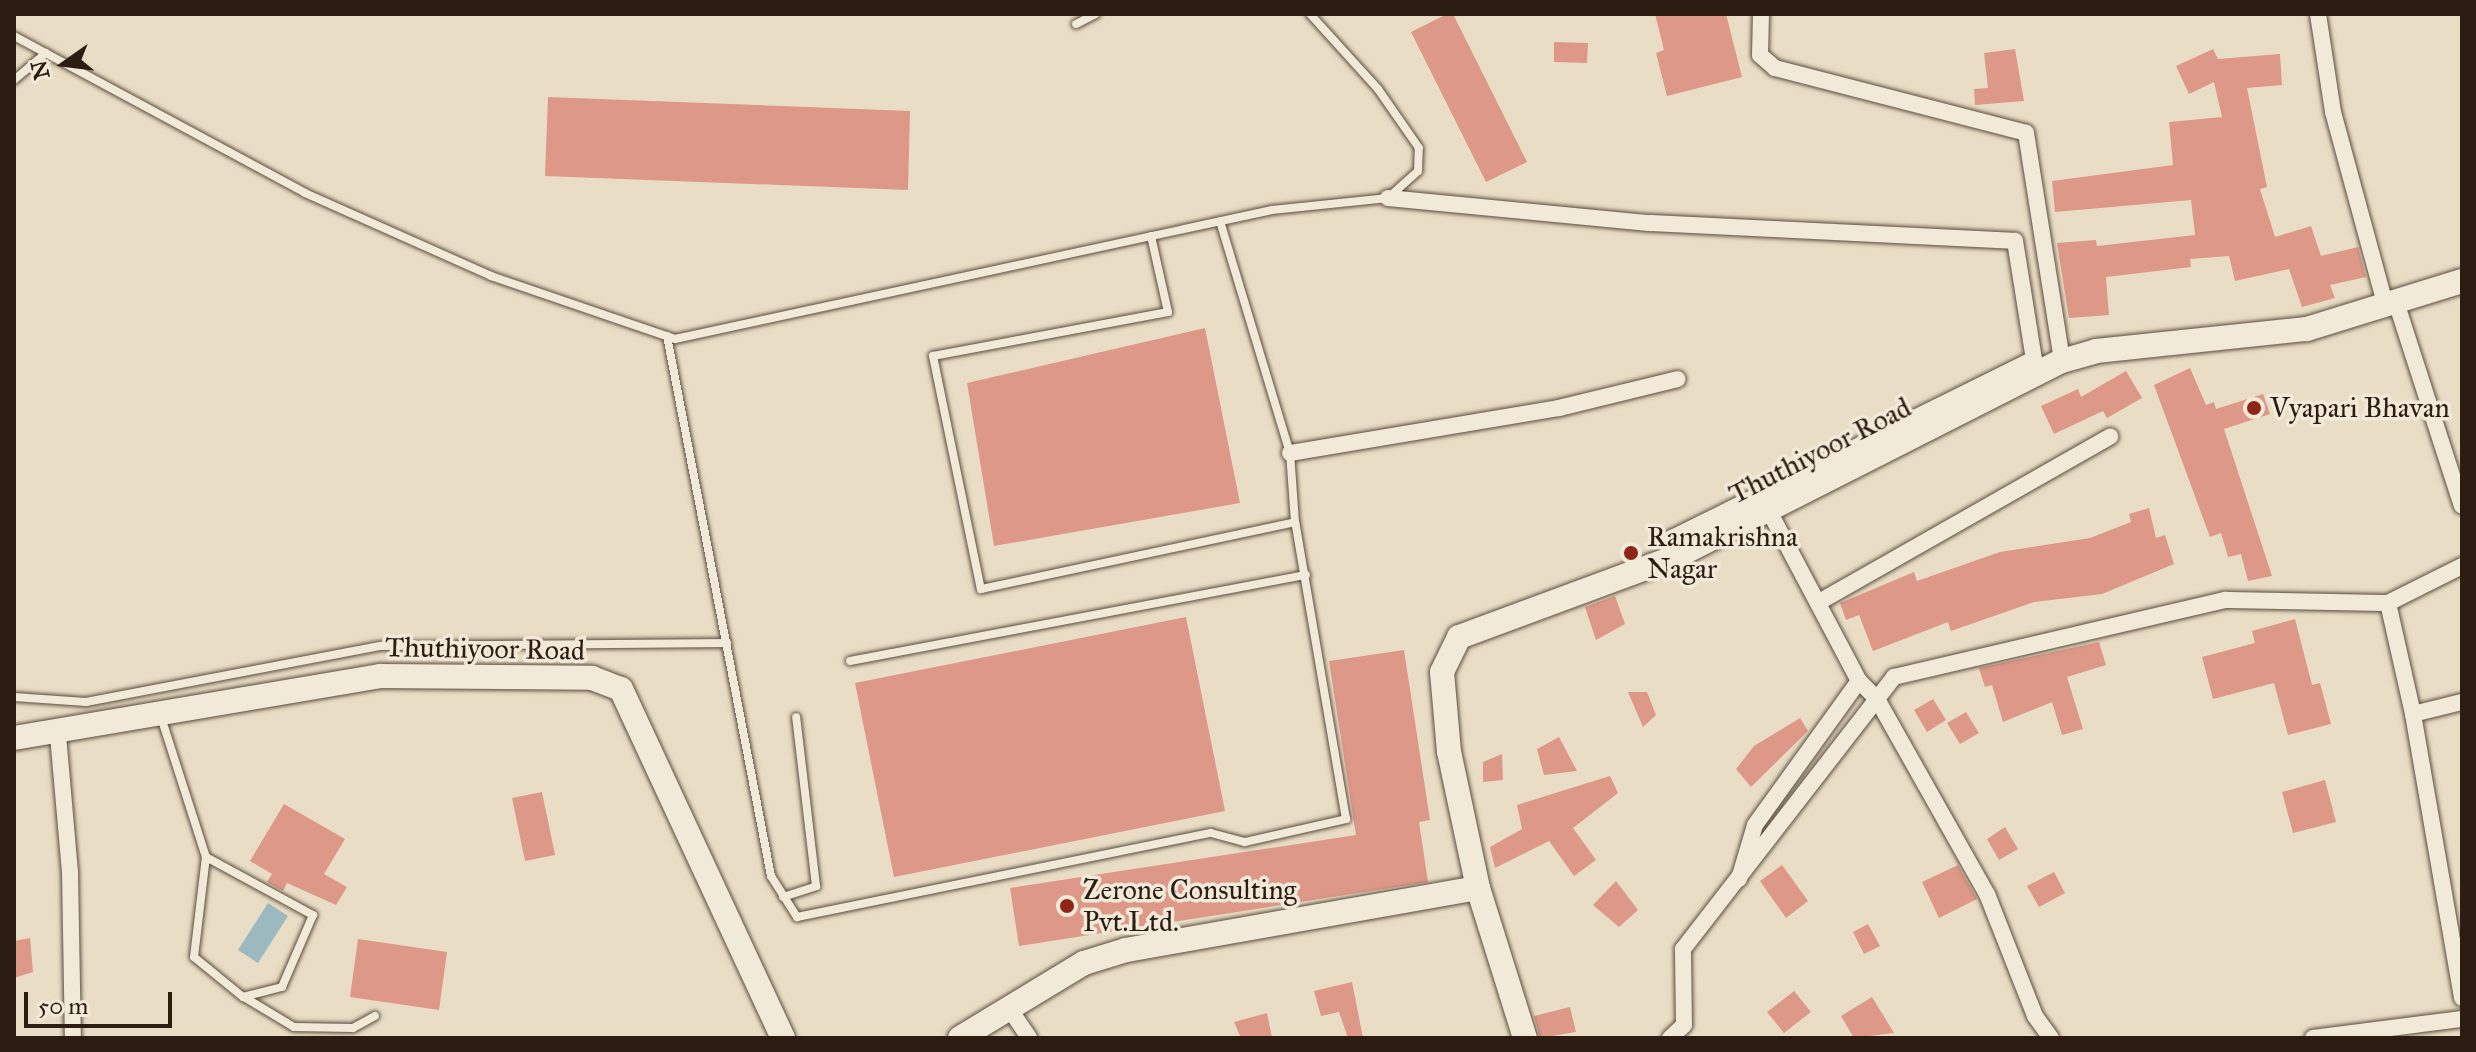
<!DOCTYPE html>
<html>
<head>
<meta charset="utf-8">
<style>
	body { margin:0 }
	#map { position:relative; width:2476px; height:1052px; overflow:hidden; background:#e9dec5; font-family:"IM FELL Great Primer",serif }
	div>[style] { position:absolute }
	.water>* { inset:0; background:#9cb9bf }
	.building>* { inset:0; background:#dd9888 }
	.roads { filter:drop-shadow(0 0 2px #5c4c3e) drop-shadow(0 0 2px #5c4c3e) }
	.lane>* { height:8px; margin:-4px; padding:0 4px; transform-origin:4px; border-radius:4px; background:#f1ead9 }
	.street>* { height:16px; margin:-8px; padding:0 8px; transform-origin:8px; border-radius:8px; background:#f1ead9 }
	.secondary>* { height:24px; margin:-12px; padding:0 12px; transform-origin:12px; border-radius:12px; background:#f1ead9 }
	.dots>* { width:22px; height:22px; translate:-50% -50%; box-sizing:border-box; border:4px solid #f1ead9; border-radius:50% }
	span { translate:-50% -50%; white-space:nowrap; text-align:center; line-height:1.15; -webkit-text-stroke:7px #f1ead9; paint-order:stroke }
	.poi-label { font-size:28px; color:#2d1c11 }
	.left { translate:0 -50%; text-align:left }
	.street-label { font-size:28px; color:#2d1c11 }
	.frame { position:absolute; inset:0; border:16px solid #2d1c11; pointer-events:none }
	.north { position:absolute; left:24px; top:24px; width:80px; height:80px; -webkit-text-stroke:6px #f1ead9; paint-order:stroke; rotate:256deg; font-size:22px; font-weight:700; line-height:32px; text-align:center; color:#2d1c11 }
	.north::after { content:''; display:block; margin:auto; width:28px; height:36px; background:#2d1c11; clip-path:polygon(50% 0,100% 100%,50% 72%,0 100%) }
	.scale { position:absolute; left:24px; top:992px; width:148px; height:36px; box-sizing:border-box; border:4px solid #2d1c11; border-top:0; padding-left:10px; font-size:24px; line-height:28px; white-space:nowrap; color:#2d1c11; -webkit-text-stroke:6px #f1ead9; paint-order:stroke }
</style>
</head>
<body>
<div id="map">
	<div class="water">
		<i style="clip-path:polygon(268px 903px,288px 916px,258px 963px,238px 950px)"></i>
	</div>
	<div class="building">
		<i style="clip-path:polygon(1447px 14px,1453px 14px,1527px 162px,1486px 182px,1411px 32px)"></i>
		<i style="clip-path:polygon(1655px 14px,1726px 14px,1742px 77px,1667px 96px,1656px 53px,1664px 50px)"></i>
		<i style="clip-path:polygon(1554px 42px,1588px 43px,1587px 63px,1554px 62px)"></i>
		<i style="clip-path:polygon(2015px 49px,2024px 101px,1975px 105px,1974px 89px,1988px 88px,1984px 53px)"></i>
		<i style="clip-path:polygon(2213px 49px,2218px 59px,2280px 54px,2282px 85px,2247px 88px,2267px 187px,2260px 189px,2275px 237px,2311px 226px,2321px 256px,2358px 247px,2366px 277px,2330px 285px,2335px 298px,2302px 307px,2289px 269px,2235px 281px,2229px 256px,2190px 259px,2191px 267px,2106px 277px,2109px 315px,2069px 318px,2057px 243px,2096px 240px,2097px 246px,2195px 235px,2191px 200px,2055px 212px,2052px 181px,2173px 165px,2169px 122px,2222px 117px,2214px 82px,2189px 94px,2176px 66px)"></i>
		<i style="clip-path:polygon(548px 97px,910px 111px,908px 190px,545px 176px)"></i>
		<i style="clip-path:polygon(1205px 328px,1240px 503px,994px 546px,967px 383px)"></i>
		<i style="clip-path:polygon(2190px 368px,2206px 405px,2214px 402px,2216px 409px,2263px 394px,2270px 414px,2224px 429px,2272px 576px,2248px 581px,2241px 554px,2228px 557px,2221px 533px,2210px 537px,2154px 385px)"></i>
		<i style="clip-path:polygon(2126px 371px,2142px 398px,2107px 418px,2103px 411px,2054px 434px,2041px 406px,2078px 389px,2081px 397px)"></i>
		<i style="clip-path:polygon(2149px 508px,2156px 538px,2165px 535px,2174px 564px,2102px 594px,2034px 602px,1951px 631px,1948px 622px,1873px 651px,1859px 615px,1846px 620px,1840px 603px,1914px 572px,1917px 581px,2000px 552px,2090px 538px,2131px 522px,2129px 514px)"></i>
		<i style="clip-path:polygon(1615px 596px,1625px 624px,1596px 640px,1585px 607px)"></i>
		<i style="clip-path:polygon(1186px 617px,1225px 811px,894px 877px,855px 683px)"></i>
		<i style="clip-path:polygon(2295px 619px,2312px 685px,2320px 683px,2331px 724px,2288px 735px,2274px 683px,2213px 699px,2202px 657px,2255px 643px,2252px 631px)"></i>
		<i style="clip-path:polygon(2099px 642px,2106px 665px,2067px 677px,2083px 729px,2062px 735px,2052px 702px,2003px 722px,1992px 685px,1985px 687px,1979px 668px)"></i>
		<i style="clip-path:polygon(1404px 650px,1430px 820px,1419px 822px,1428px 882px,1019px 946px,1010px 888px,1356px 835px,1329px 661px)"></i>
		<i style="clip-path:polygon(1628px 692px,1647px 692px,1656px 715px,1643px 727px)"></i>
		<i style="clip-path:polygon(1933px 699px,1946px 720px,1927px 732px,1914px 710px)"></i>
		<i style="clip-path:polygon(1966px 712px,1979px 733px,1960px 744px,1947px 723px)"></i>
		<i style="clip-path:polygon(1800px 718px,1808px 731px,1751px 787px,1736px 769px,1754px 746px)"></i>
		<i style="clip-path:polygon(1559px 737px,1577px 771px,1544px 775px,1537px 749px)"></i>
		<i style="clip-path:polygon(1502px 754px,1503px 780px,1483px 782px,1483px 762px)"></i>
		<i style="clip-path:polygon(1610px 776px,1618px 793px,1573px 828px,1596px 860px,1574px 876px,1549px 841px,1495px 868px,1490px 847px,1522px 829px,1517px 805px)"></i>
		<i style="clip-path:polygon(2325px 780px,2336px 822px,2293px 833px,2282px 792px)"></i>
		<i style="clip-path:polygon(542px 792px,555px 855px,525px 861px,512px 798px)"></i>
		<i style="clip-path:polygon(284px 804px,345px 839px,324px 874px,347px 887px,336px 905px,287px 883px,283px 891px,267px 882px,272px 874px,250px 861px)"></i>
		<i style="clip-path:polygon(2005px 827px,2018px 849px,1999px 860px,1987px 839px)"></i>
		<i style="clip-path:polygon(1782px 865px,1808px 901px,1786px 918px,1760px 881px)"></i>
		<i style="clip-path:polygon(1958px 865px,1977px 899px,1939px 918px,1922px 882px)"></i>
		<i style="clip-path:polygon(2054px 872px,2065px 893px,2039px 907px,2027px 886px)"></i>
		<i style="clip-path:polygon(1616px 881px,1638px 910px,1619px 927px,1593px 905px)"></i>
		<i style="clip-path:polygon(1868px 924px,1880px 946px,1864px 954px,1853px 932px)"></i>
		<i style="clip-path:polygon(30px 938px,33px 972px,14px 978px,14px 941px)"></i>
		<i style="clip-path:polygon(358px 939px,447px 952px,439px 1010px,350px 997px)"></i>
		<i style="clip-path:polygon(1352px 982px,1363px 1038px,1348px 1038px,1339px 1012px,1321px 1016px,1314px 991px)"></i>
		<i style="clip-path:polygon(1794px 991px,1811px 1012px,1784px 1033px,1767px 1012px)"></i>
		<i style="clip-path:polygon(1872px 997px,1894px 1033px,1854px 1038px,1841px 1016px)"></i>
		<i style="clip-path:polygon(1570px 1007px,1576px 1032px,1540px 1038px,1534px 1016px)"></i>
		<i style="clip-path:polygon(1267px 1013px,1272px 1038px,1241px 1038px,1234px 1022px)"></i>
	</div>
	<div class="roads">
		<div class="lane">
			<i style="left:1076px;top:24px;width:22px;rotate:-27deg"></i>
			<i style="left:14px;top:36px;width:331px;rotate:28.3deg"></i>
			<i style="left:305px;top:193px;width:204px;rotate:24deg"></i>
			<i style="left:491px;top:276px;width:194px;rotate:18.9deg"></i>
			<i style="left:675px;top:339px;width:611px;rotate:-12.19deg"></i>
			<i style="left:1272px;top:210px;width:117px;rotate:-5.9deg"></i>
			<i style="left:1388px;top:198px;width:40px;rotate:-42deg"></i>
			<i style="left:1418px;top:171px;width:23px;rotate:-88deg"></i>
			<i style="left:1419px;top:148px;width:72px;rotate:-124.8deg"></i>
			<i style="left:1378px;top:89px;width:101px;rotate:-132.2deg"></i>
			<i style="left:14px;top:80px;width:42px;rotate:-40.2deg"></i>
			<i style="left:1151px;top:236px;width:78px;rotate:77.4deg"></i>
			<i style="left:1168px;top:312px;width:239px;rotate:169.4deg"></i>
			<i style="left:933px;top:356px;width:238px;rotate:78.4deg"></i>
			<i style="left:981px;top:589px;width:321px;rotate:-12deg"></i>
			<i style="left:667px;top:336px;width:550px;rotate:79.1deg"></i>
			<i style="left:771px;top:876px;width:49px;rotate:57.6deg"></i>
			<i style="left:797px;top:917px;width:422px;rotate:-11.5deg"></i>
			<i style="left:1211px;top:833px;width:35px;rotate:15deg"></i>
			<i style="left:1245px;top:842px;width:104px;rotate:-12.8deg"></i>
			<i style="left:1346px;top:819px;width:301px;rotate:-99.7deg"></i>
			<i style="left:1295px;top:522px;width:69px;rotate:-94.1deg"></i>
			<i style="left:1290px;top:453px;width:242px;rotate:-106.8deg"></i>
			<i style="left:850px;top:661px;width:464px;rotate:-10.7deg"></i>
			<i style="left:14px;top:697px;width:72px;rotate:4deg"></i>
			<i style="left:86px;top:702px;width:299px;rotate:-10.8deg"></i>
			<i style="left:380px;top:646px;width:347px;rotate:-0.5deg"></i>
			<i style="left:161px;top:717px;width:147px;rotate:72.2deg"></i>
			<i style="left:206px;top:857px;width:122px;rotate:28.5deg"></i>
			<i style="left:313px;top:915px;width:78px;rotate:113.3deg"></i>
			<i style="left:282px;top:987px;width:40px;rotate:165.6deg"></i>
			<i style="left:243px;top:997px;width:63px;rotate:-140.8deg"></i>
			<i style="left:194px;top:957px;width:101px;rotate:-83.2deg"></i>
			<i style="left:783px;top:897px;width:35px;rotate:-18deg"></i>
			<i style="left:816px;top:886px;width:170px;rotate:-96.7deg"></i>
			<i style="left:244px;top:997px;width:58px;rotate:31deg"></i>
			<i style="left:294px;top:1027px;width:59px;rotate:1deg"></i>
			<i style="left:353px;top:1028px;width:25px;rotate:-29deg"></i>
		</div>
		<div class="street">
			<i style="left:1761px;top:14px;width:41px;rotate:91.4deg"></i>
			<i style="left:1760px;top:55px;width:20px;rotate:41deg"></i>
			<i style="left:1775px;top:68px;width:259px;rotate:14.5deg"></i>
			<i style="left:2026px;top:133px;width:231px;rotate:81deg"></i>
			<i style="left:2318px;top:14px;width:99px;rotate:81.3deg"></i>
			<i style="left:2333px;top:112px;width:199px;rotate:74.8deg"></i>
			<i style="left:1388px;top:198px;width:262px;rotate:5.5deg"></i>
			<i style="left:1649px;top:223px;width:366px;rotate:2.8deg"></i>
			<i style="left:2015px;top:241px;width:120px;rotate:80.9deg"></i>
			<i style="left:2034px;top:359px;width:411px;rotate:153.7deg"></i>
			<i style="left:1666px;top:541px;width:18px;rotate:68deg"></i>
			<i style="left:2396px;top:302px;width:214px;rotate:72.1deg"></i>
			<i style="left:1290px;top:453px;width:273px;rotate:-9.5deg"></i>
			<i style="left:1559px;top:408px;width:122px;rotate:-13.7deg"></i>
			<i style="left:1769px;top:511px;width:192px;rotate:62.1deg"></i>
			<i style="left:1859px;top:681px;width:25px;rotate:45deg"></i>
			<i style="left:1877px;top:699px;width:224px;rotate:60.6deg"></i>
			<i style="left:1987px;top:894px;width:131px;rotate:68.5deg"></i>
			<i style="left:2035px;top:1016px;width:27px;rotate:54deg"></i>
			<i style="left:1819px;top:602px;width:335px;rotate:-29.6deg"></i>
			<i style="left:2388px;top:603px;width:83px;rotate:-26.6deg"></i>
			<i style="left:2413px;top:714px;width:288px;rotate:80.2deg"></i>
			<i style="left:58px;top:735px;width:138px;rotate:85deg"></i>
			<i style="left:70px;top:872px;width:166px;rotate:89deg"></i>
			<i style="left:1739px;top:879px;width:56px;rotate:-73.5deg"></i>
			<i style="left:1755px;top:825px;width:178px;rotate:-54.2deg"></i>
			<i style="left:1009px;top:1008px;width:36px;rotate:56deg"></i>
			<i style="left:1670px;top:1038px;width:19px;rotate:-43deg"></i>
			<i style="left:1684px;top:1025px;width:76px;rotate:-90.8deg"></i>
			<i style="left:1683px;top:949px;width:344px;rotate:-52.2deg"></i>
			<i style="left:1894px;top:677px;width:340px;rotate:-13.1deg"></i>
			<i style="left:2225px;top:600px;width:163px;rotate:1.1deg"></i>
			<i style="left:2388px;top:603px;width:114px;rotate:77.3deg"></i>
			<i style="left:2413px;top:714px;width:50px;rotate:-13.8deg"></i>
			<i style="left:2313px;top:1038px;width:150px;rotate:-7.3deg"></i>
		</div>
		<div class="secondary">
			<i style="left:14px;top:738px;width:371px;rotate:-9.6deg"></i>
			<i style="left:380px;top:676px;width:212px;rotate:0.5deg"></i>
			<i style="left:592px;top:678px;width:31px;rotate:21deg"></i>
			<i style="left:621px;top:689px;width:385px;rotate:65.1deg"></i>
			<i style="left:960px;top:1038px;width:145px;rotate:-31.2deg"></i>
			<i style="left:1084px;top:963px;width:44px;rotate:-17.2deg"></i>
			<i style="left:1126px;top:950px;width:357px;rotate:-10deg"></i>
			<i style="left:1525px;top:1038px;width:157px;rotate:-107.4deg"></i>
			<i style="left:1478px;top:888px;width:139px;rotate:-102deg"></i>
			<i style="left:1449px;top:752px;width:80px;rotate:-95deg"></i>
			<i style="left:1442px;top:672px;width:39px;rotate:-64deg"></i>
			<i style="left:1459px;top:637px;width:228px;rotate:-20.3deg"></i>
			<i style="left:1673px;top:558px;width:436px;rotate:-26.9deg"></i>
			<i style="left:2062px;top:361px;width:35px;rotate:-16deg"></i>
			<i style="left:2096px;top:351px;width:212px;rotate:-6deg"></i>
			<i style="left:2307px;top:329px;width:162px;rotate:-17.2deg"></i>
		</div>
	</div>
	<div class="dots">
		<i style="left:2254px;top:408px;background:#8f2418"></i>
		<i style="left:1631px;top:553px;background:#8f2418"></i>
		<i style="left:1067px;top:906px;background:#8f2418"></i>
	</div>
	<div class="poi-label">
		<span class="left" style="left:2270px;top:408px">Vyapari Bhavan</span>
		<span class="left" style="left:1647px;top:553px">Ramakrishna<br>Nagar</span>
		<span class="left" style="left:1083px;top:906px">Zerone Consulting<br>Pvt.Ltd.</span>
	</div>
	<div class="street-label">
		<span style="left:1820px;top:451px;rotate:-27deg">Thuthiyoor Road</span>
		<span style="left:485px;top:649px;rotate:1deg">Thuthiyoor Road</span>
	</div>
	<div class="frame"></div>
	<div class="north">N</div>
	<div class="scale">50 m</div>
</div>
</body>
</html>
